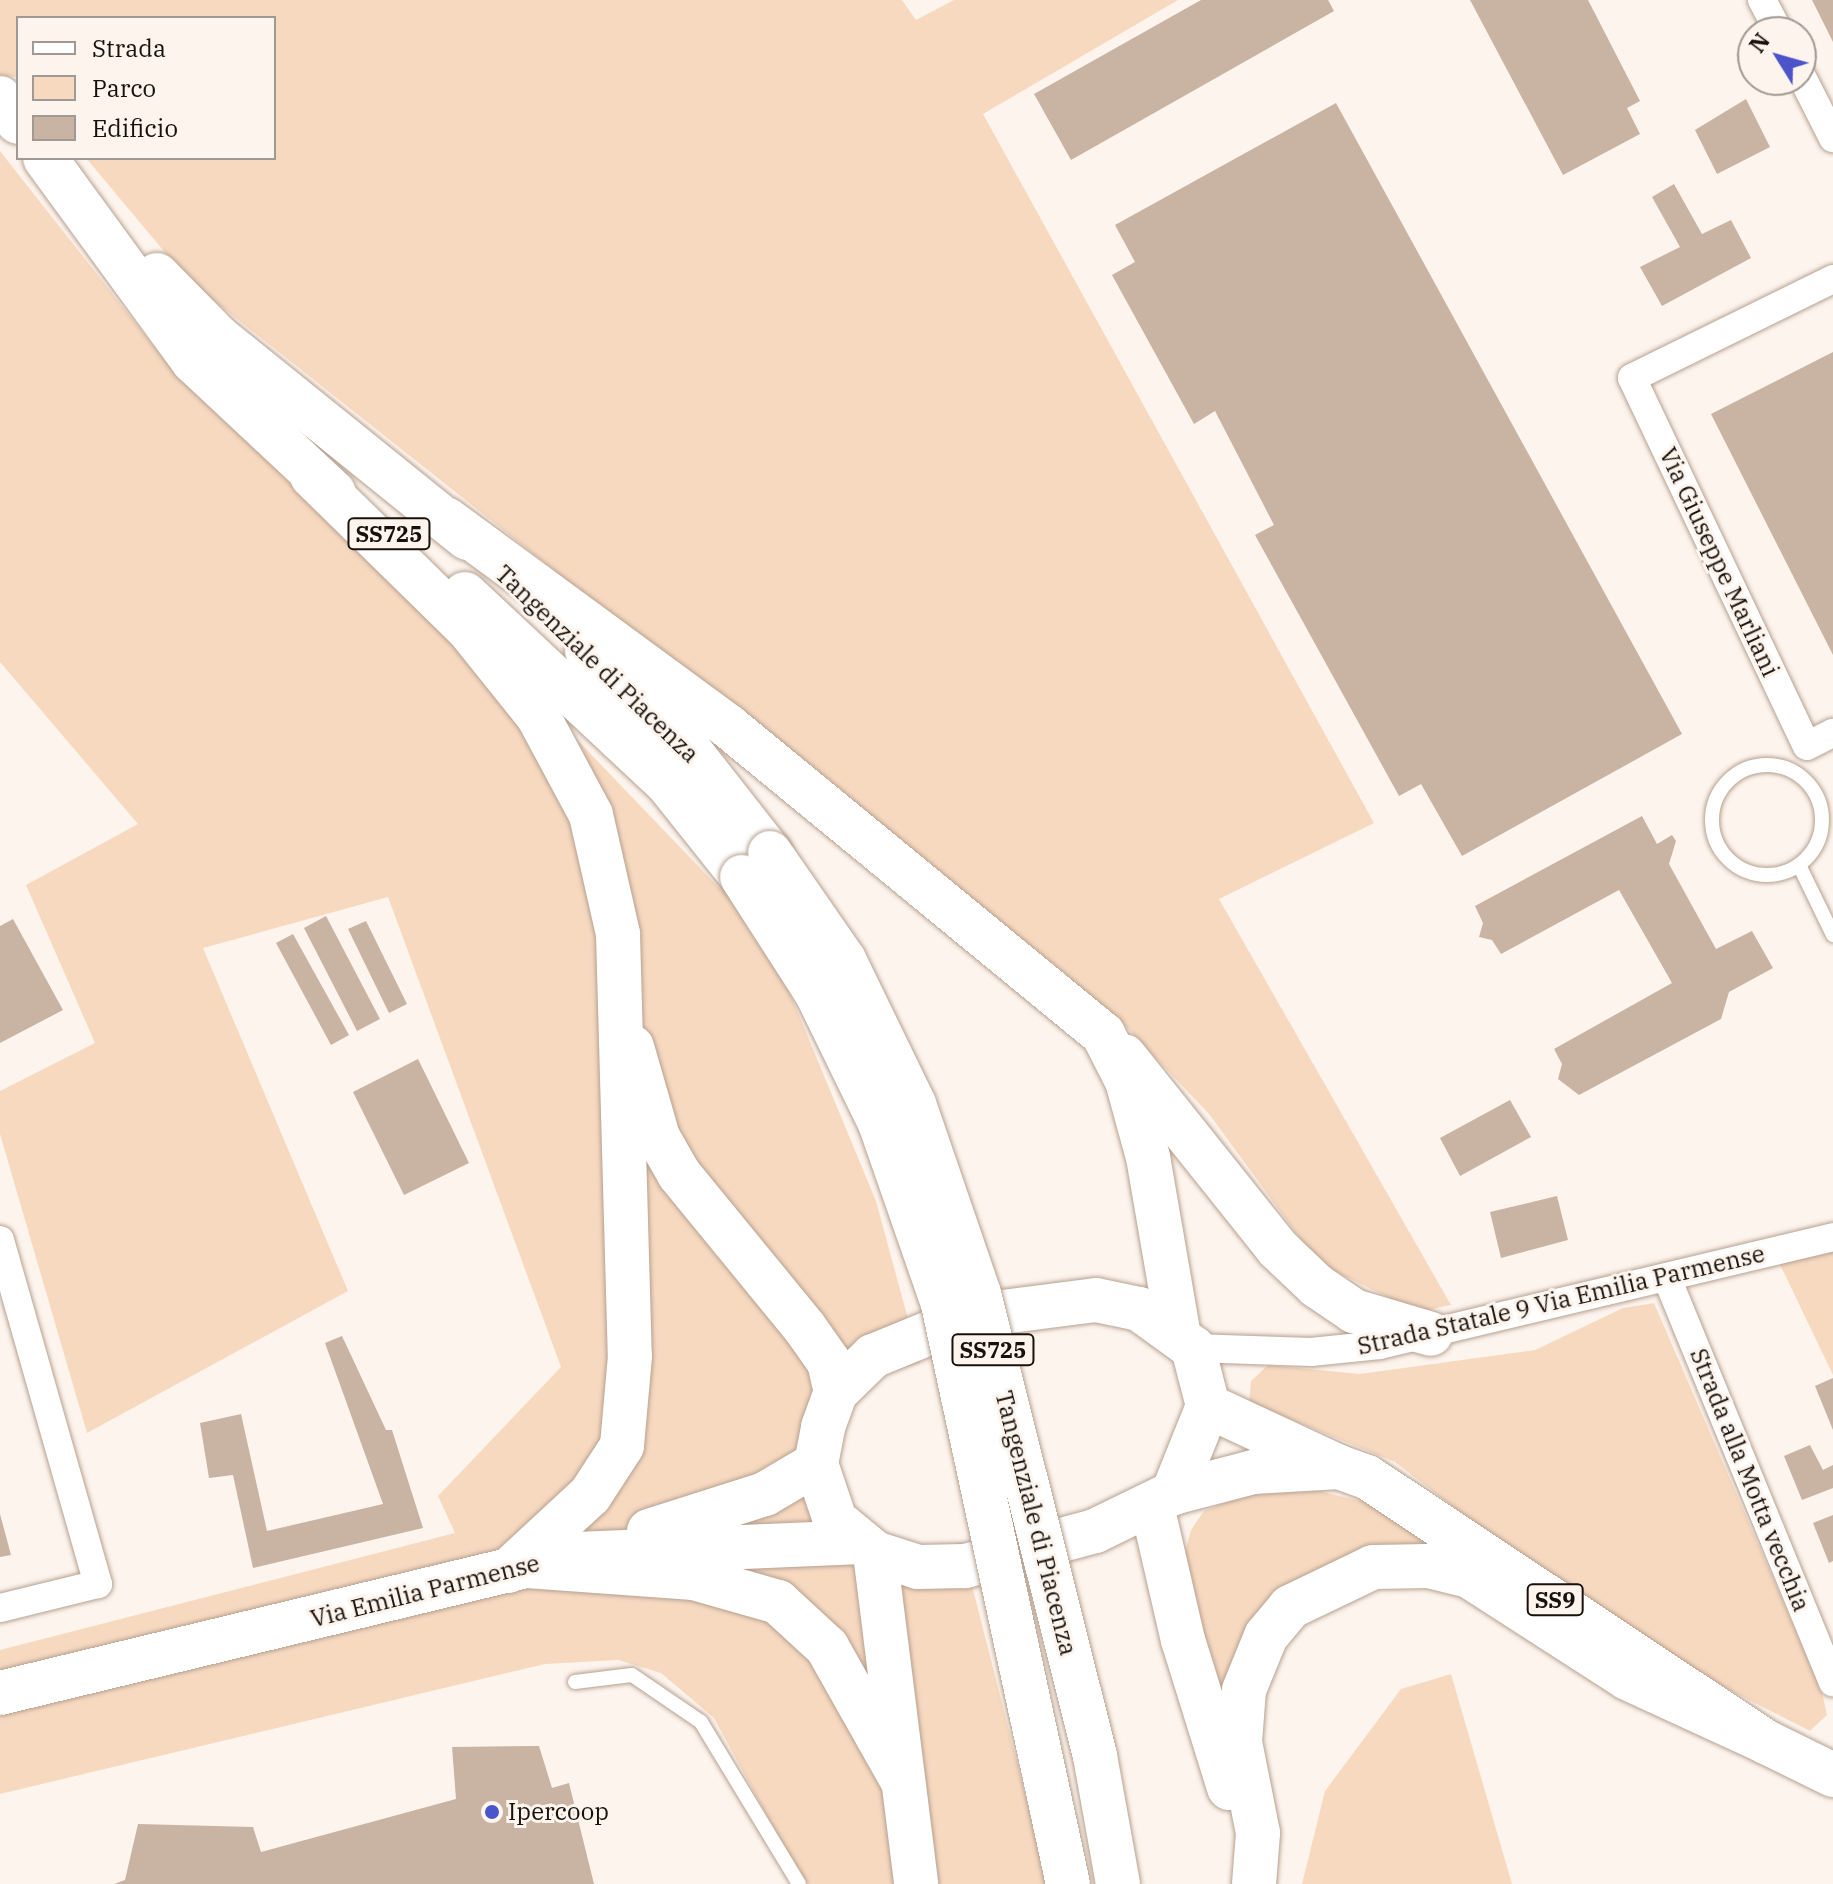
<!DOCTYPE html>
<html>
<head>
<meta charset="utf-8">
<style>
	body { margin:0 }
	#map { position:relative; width:1833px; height:1884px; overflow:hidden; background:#fdf4ed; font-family:"IBM Plex Serif",serif }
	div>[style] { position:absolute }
	.green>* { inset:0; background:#f7d9c0 }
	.building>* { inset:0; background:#c9b3a2 }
	.roads { filter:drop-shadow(0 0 2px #b6a190) drop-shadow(0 0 2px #b6a190) }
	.service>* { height:14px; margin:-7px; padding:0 7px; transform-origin:7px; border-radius:7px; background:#fff }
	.service>.ring { margin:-7px; padding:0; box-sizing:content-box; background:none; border:14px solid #fff; border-radius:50% }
	.minor>* { height:28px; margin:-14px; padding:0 14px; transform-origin:14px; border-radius:14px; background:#fff }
	.primary>* { height:44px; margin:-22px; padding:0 22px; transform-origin:22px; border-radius:22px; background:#fff }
	.trunk>* { height:44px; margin:-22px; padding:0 22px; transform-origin:22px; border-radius:22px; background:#fff }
	.bridges { filter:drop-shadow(0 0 2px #b6a190) drop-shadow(0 0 2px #b6a190) }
	.trunk-bridge>* { height:44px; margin:-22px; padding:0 22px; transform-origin:22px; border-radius:22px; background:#fff }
	.dots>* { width:22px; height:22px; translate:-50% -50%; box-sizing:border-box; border:4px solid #fdf4ed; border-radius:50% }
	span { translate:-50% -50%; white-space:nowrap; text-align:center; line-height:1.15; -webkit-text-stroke:6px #fdf4ed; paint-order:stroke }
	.shield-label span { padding:2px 6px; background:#fdf4ed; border:2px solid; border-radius:6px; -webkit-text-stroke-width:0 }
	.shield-label { font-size:22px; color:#18110b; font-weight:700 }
	.street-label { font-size:24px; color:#18110b }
	.poi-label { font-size:24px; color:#18110b }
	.left { translate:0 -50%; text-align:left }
	.legend { position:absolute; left:16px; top:16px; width:260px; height:144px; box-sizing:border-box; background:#fdf4ed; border:2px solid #a19993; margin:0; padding:10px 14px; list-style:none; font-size:24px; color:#18110b }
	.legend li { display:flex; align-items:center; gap:16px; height:40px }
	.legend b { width:40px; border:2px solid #a19993 }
	.north { position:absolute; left:1737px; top:16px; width:80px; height:80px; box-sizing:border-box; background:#fdf4ed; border:2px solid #a19993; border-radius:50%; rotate:307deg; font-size:22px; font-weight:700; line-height:32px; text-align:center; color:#18110b }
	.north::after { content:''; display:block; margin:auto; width:28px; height:36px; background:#4c54c9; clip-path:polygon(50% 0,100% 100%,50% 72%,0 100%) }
</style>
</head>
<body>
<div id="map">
	<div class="green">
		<i style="clip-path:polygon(0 0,902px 0,916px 20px,954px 0,1178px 0,983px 114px,1374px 823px,1219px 899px,1451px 1305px,1418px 1312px,1318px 1263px,1209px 1114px,1115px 1015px,188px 280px,86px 158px,274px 158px,274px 18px,18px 18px,18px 77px,0 76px)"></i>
		<i style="clip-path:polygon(0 151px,170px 367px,493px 652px,767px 938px,876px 1201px,920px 1363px,875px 1377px,846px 1410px,836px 1461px,848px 1500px,878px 1534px,932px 1548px,961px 1542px,1048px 1884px,804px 1884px,714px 1718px,661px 1673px,618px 1660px,545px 1664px,0 1794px,0 1650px,455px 1533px,438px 1496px,561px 1367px,388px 897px,203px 948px,348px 1291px,87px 1433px,0 1134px,0 1091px,95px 1043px,26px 885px,138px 824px,0 662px)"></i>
		<i style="clip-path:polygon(1833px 1237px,1833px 1375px,1774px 1252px)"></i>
		<i style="clip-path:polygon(1654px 1303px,1822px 1692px,1827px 1715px,1810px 1731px,1692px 1671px,1507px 1548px,1395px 1462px,1249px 1402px,1251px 1381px,1268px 1365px,1360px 1374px,1535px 1350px,1623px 1308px)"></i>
		<i style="clip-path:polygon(1302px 1487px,1373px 1504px,1428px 1542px,1427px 1550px,1374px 1553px,1222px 1703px,1182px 1563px,1191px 1530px,1204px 1511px,1247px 1494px)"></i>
		<i style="clip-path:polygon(1451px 1674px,1512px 1884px,1302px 1884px,1325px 1791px,1401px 1689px)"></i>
	</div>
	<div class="building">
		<i style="clip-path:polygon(1201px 0,1328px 0,1334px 11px,1071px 160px,1034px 94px)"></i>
		<i style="clip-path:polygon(1470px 0,1588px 0,1640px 101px,1627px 108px,1640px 134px,1563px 175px)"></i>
		<i style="clip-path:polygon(1812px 0,1833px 0,1833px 42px)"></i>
		<i style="clip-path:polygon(1746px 99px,1770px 147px,1717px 174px,1695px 130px)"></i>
		<i style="clip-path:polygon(1336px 103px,1682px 734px,1462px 856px,1421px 784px,1399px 796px,1255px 535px,1274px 525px,1215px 411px,1194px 424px,1112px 275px,1135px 262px,1115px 225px)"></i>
		<i style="clip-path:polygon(1674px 184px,1702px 234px,1731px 220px,1751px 258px,1662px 306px,1640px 267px,1680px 247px,1652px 197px)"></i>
		<i style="clip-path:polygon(1833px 352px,1833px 655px,1711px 414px)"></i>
		<i style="clip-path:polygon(1642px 816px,1657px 844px,1672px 835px,1676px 841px,1669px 864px,1716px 949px,1752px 931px,1773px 968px,1729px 992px,1721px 1019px,1579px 1095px,1558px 1079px,1562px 1064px,1554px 1049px,1672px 983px,1619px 890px,1501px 954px,1492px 940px,1479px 937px,1483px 923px,1475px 906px)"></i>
		<i style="clip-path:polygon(326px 916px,380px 1019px,357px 1031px,304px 928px)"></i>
		<i style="clip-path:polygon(13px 919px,63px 1010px,0 1043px,0 926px)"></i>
		<i style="clip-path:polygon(366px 921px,407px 1004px,389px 1013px,348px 929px)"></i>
		<i style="clip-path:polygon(293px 934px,349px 1035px,331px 1045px,276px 943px)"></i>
		<i style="clip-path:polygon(418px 1059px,469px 1163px,404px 1195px,353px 1092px)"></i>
		<i style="clip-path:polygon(1510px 1100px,1531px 1137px,1460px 1176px,1440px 1138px)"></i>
		<i style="clip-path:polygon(1557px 1196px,1568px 1240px,1501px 1258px,1490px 1212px)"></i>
		<i style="clip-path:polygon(342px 1336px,386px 1430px,392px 1430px,423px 1528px,253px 1568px,233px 1475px,209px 1478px,200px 1423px,241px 1414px,267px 1531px,383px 1504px,325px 1343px)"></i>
		<i style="clip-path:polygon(1833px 1378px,1833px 1430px,1815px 1386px)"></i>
		<i style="clip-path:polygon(1810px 1445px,1823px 1470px,1833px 1465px,1833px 1488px,1802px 1500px,1784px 1456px)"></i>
		<i style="clip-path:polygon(0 1514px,11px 1555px,0 1557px)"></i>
		<i style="clip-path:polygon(1833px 1515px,1833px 1561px,1829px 1563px,1813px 1523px)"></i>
		<i style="clip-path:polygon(539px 1746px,552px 1788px,569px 1783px,594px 1884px,114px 1884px,125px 1880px,138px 1824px,253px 1827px,261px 1852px,456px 1799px,452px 1747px)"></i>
	</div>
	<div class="roads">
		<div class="service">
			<i class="ring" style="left:1712px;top:765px;width:96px;height:96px"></i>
			<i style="left:1799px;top:865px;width:78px;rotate:64.1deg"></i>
			<i style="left:575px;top:1682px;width:57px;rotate:-7deg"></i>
			<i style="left:632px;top:1675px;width:83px;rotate:34.3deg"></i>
			<i style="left:701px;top:1722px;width:189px;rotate:58.8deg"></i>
		</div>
		<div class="minor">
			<i style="left:1762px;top:0;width:36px;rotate:62deg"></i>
			<i style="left:1801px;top:75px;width:71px;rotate:63.1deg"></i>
			<i style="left:1833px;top:279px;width:224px;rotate:153.8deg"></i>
			<i style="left:1632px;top:378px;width:407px;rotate:64.6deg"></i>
			<i style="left:1807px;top:746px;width:29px;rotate:-27deg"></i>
			<i style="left:0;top:1240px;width:358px;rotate:74.1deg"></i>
			<i style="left:98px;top:1584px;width:101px;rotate:166.2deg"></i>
			<i style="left:1667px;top:1278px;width:437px;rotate:67.7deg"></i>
			<i style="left:1193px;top:1348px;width:118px;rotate:1.9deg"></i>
			<i style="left:1311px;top:1352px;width:69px;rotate:-5.8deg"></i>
			<i style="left:1380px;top:1345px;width:466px;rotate:-13.4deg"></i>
		</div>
		<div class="primary">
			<i style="left:1096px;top:1300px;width:44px;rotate:11.8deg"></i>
			<i style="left:1139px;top:1309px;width:67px;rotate:35.8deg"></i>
			<i style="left:1193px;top:1348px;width:60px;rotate:75.5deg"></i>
			<i style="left:1208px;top:1406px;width:94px;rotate:111.9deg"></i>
			<i style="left:1173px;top:1493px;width:87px;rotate:154deg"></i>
			<i style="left:1095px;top:1531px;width:135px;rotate:164.9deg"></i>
			<i style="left:965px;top:1566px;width:47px;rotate:178.8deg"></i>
			<i style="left:918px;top:1567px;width:45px;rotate:-162deg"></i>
			<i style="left:875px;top:1553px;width:52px;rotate:-140.5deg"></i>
			<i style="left:835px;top:1520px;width:59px;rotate:-108.7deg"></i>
			<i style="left:816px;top:1464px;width:38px;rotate:-79deg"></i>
			<i style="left:823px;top:1427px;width:37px;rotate:-70deg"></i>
			<i style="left:836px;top:1392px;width:52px;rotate:-44.2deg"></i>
			<i style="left:873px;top:1356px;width:106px;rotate:-22.2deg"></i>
			<i style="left:971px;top:1316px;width:126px;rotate:-7.3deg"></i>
			<i style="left:1208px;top:1406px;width:145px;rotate:25deg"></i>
			<i style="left:1173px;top:1493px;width:83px;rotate:-14.7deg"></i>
			<i style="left:1253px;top:1472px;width:86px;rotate:-3.3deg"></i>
			<i style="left:1339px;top:1467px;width:30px;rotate:20deg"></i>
			<i style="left:1367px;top:1477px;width:479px;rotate:33.6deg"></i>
			<i style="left:1766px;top:1742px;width:75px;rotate:26.2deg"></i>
			<i style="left:649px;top:1531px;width:122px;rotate:-17.7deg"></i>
			<i style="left:765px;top:1494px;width:59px;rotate:-30.5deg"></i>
			<i style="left:0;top:1693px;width:592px;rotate:-13.59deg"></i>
			<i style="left:575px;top:1554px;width:283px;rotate:-2.4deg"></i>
		</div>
		<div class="trunk">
			<i style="left:0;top:98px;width:30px;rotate:53deg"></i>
			<i style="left:45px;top:158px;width:251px;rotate:53.9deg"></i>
			<i style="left:193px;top:361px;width:193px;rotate:43.1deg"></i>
			<i style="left:157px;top:275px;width:87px;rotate:45.5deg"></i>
			<i style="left:218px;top:337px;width:320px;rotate:38.9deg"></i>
			<i style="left:312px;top:476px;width:220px;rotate:44.4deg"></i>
			<i style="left:469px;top:630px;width:110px;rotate:51.3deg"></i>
			<i style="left:538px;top:716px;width:112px;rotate:61.8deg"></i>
			<i style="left:591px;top:815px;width:122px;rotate:77.2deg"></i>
			<i style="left:618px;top:934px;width:422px;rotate:88.4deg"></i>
			<i style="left:630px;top:1356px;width:90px;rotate:95.1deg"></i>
			<i style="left:622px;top:1446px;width:59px;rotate:123.1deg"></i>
			<i style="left:590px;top:1495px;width:112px;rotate:137.2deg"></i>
			<i style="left:446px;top:519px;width:351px;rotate:36.3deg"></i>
			<i style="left:729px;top:727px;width:484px;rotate:39.4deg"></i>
			<i style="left:1103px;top:1034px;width:53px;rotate:62.9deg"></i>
			<i style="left:1127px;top:1081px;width:79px;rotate:74.6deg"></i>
			<i style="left:1148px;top:1157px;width:177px;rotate:80.2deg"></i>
			<i style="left:465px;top:594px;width:278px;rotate:43.1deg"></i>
			<i style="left:668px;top:784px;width:119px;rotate:51.5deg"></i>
			<i style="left:587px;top:651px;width:139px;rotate:43.8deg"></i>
			<i style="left:687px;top:747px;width:135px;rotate:51.9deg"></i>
			<i style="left:632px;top:1047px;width:94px;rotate:73.9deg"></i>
			<i style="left:658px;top:1137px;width:43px;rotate:60.4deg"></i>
			<i style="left:679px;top:1174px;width:199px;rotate:50.7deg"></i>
			<i style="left:805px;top:1328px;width:42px;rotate:54.8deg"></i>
			<i style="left:829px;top:1362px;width:31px;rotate:77deg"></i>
			<i style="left:1124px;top:1056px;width:246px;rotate:51.4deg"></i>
			<i style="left:1277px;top:1248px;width:55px;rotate:43.5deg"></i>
			<i style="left:1317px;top:1286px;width:45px;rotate:34deg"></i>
			<i style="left:1354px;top:1311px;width:80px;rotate:16.6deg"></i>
			<i style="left:1152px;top:1506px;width:138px;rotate:77deg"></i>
			<i style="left:1183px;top:1640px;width:155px;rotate:72.7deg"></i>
			<i style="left:875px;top:1553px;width:334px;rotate:82.9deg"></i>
			<i style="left:527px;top:1566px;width:167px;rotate:4.1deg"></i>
			<i style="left:694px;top:1578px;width:87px;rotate:15.9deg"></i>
			<i style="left:778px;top:1602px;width:67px;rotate:42.6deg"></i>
			<i style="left:827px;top:1647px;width:155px;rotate:60.6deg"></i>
			<i style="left:1254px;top:1884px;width:51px;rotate:-85.5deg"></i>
			<i style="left:1258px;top:1833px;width:93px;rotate:-101.2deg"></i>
			<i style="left:1240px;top:1742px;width:52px;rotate:-85.6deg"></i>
			<i style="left:1244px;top:1690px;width:58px;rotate:-67.8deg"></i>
			<i style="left:1266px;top:1636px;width:38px;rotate:-50deg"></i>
			<i style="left:1290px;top:1607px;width:92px;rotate:-25.7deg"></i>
			<i style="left:1373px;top:1567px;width:55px;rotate:-1deg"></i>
			<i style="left:1428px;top:1566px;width:42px;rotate:13.7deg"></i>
			<i style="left:1469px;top:1576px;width:188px;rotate:32.8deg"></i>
			<i style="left:1627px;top:1678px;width:153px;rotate:24.7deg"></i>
		</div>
	</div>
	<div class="bridges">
		<div class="trunk-bridge">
			<i style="left:770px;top:853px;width:130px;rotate:55.3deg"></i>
			<i style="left:844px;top:960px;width:160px;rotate:64.1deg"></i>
			<i style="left:914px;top:1104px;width:201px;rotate:71.1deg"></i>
			<i style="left:979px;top:1294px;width:476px;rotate:75.9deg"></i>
			<i style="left:1095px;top:1756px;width:130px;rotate:79.8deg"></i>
			<i style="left:742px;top:877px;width:139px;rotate:57.3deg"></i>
			<i style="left:817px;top:994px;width:144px;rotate:64deg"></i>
			<i style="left:880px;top:1123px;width:192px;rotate:70.8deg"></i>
			<i style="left:943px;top:1304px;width:593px;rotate:77.84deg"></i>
		</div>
	</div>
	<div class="dots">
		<i style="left:492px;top:1812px;background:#4c54c9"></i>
	</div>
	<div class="shield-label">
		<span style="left:389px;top:534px">SS725</span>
		<span style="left:993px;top:1350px">SS725</span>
		<span style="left:1555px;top:1600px">SS9</span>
	</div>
	<div class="street-label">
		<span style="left:1719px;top:562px;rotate:65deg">Via Giuseppe Marliani</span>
		<span style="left:597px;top:664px;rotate:44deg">Tangenziale di Piacenza</span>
		<span style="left:1561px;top:1300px;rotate:-13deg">Strada Statale 9 Via Emilia Parmense</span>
		<span style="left:1750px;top:1480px;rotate:68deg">Strada alla Motta vecchia</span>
		<span style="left:1036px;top:1523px;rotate:76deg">Tangenziale di Piacenza</span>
		<span style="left:425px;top:1591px;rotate:-14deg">Via Emilia Parmense</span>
	</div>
	<div class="poi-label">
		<span class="left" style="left:508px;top:1812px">Ipercoop</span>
	</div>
	<ul class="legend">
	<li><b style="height:10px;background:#fff"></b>Strada</li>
	<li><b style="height:22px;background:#f7d9c0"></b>Parco</li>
	<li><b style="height:22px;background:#c9b3a2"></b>Edificio</li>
	</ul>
	<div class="north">N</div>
</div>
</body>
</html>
